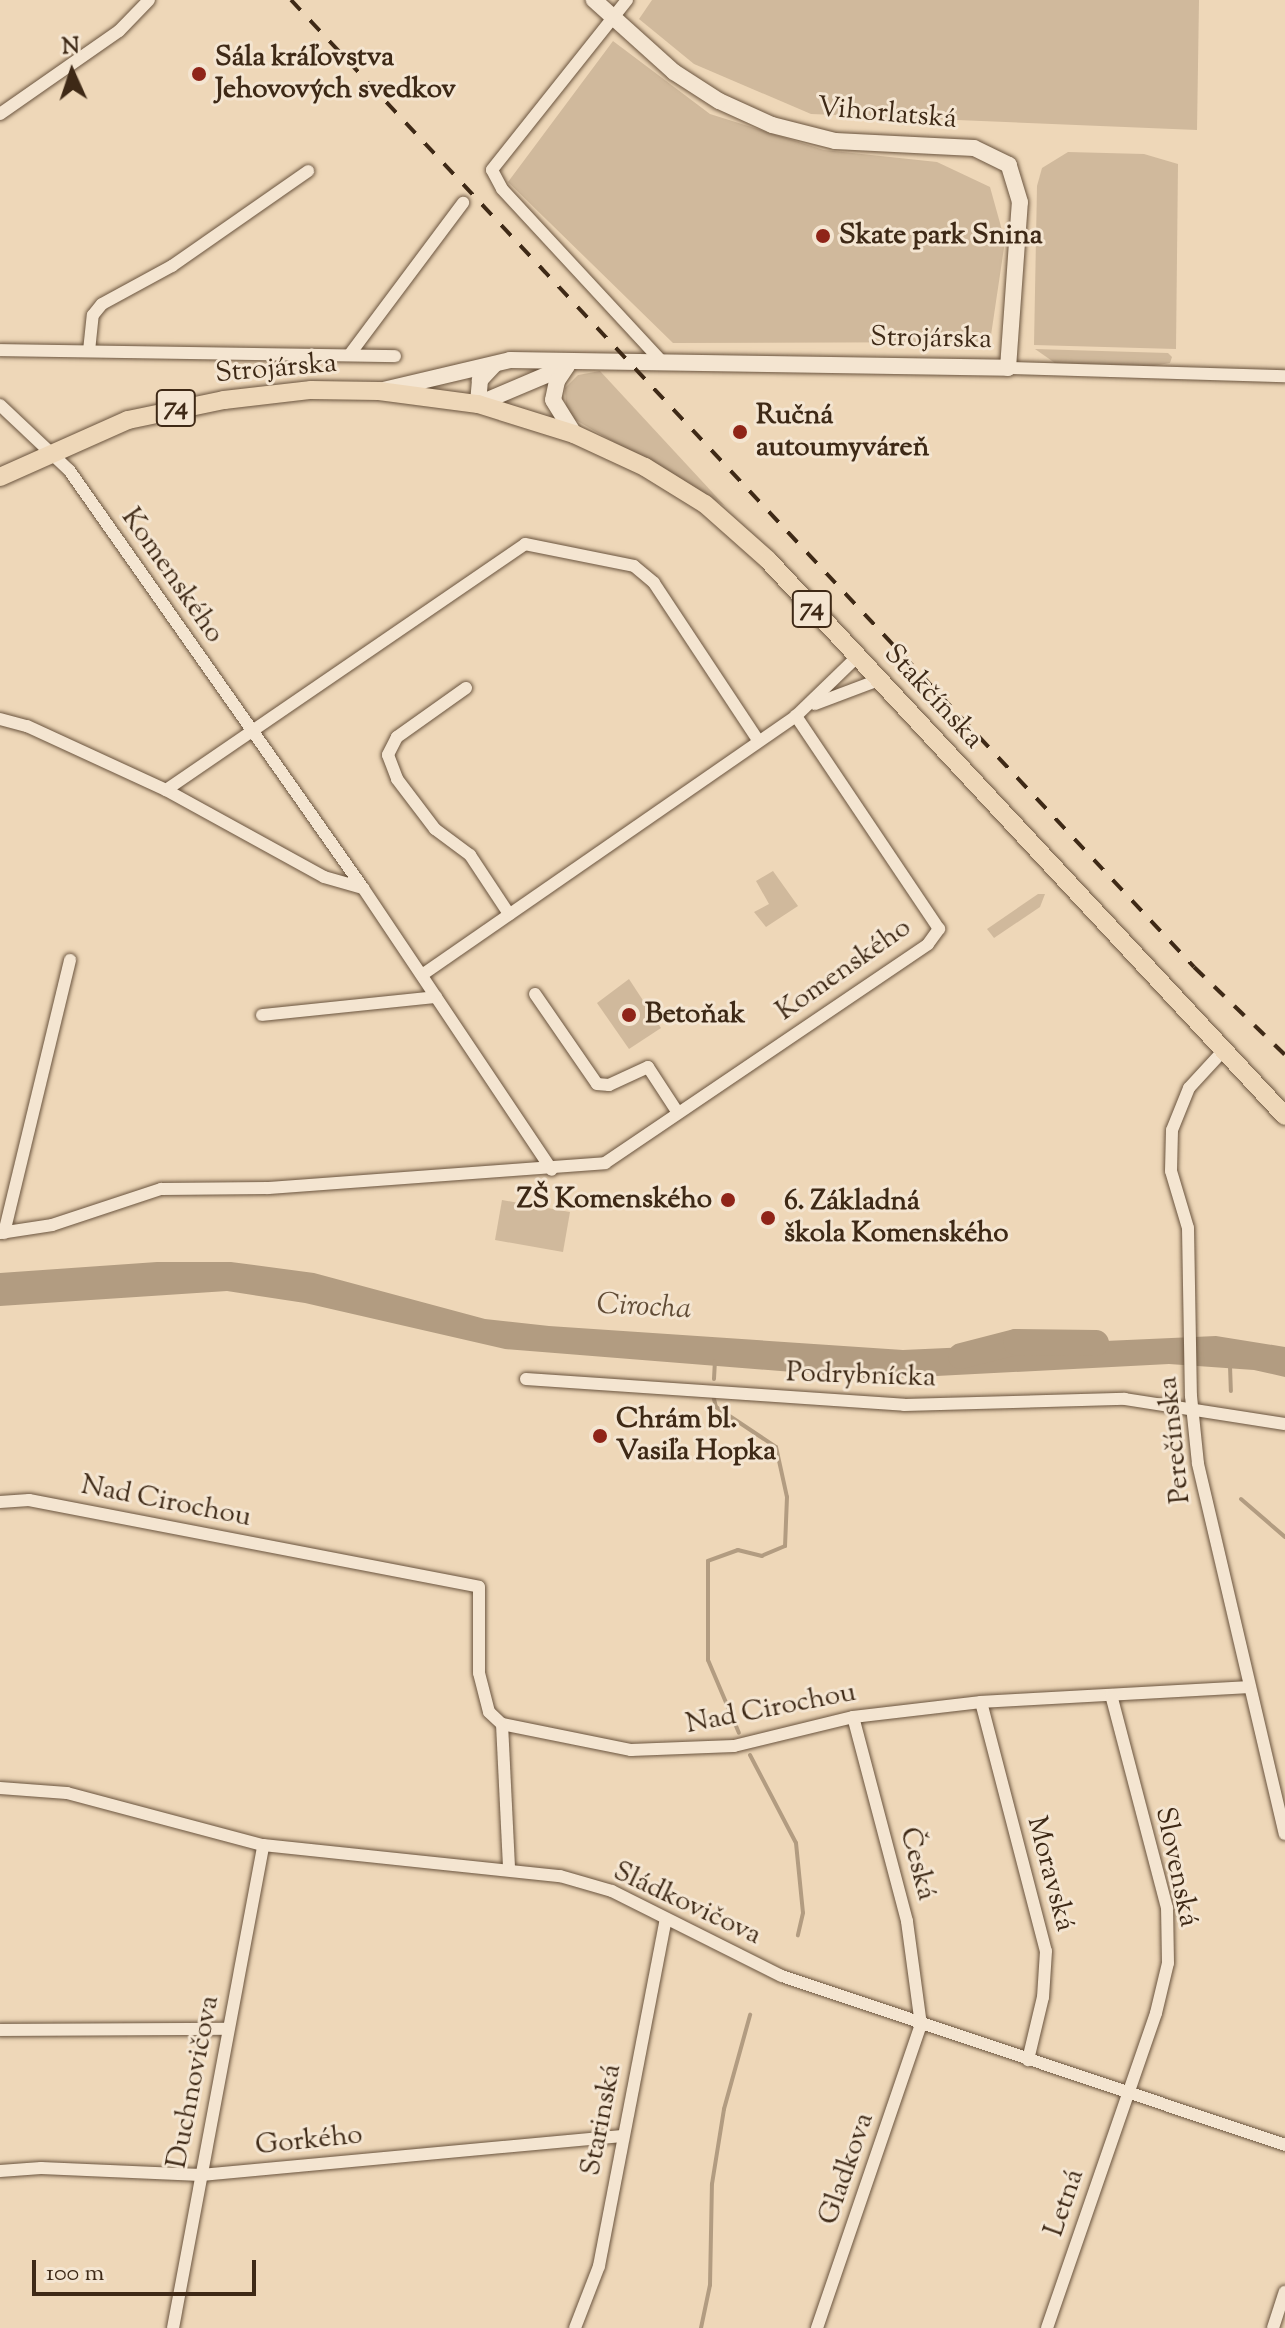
<!DOCTYPE html>
<html>
<head>
<meta charset="utf-8">
<style>
	body { margin:0 }
	#map { position:relative; width:1285px; height:2328px; overflow:hidden; background:#eed7b8; font-family:"Sorts Mill Goudy",serif }
	div>[style] { position:absolute }
	.green>* { inset:0; background:#d0b99c }
	.water>* { inset:0; background:#b29c81 }
	.stream>* { height:4px; margin:-2px; padding:0 2px; transform-origin:2px; border-radius:2px; background:#b29c81 }
	.river>* { height:26px; margin:-13px; padding:0 13px; transform-origin:13px; border-radius:13px; background:#b29c81 }
	.roads { filter:drop-shadow(0 0 2px #6a543e) drop-shadow(0 0 2px #6a543e) }
	.minor>* { height:12px; margin:-6px; padding:0 6px; transform-origin:6px; border-radius:6px; background:#f4e5d1 }
	.secondary>* { height:16px; margin:-8px; padding:0 8px; transform-origin:8px; border-radius:8px; background:#f4e5d1 }
	.primary>* { height:18px; margin:-9px; padding:0 9px; transform-origin:9px; border-radius:9px; background:#eed7b8 }
	.rail>* { height:4px; margin-top:-2px; transform-origin:0; background:repeating-linear-gradient(90deg,#3e2916 0 14px,transparent 0 28px) }
	.dots>* { width:22px; height:22px; translate:-50% -50%; box-sizing:border-box; border:4px solid #f4e5d1; border-radius:50% }
	span { translate:-50% -50%; white-space:nowrap; text-align:center; line-height:1.15; -webkit-text-stroke:6px #f4e5d1; paint-order:stroke }
	.shield-label span { padding:2px 6px; background:#f4e5d1; border:2px solid; border-radius:6px; -webkit-text-stroke-width:0 }
	.shield-label { font-size:26px; color:#3e2916; font-weight:700 }
	.poi-label { font-size:28px; color:#3e2916; font-weight:700 }
	.left { translate:0 -50%; text-align:left }
	.right { translate:-100% -50%; text-align:right }
	.street-label { font-size:28px; color:#3e2916 }
	.water-label { font-size:30px; color:#614c36; font-style:italic }
	.north { position:absolute; left:32px; top:32px; width:80px; height:80px; -webkit-text-stroke:6px #f4e5d1; paint-order:stroke; rotate:357deg; font-size:22px; font-weight:700; line-height:32px; text-align:center; color:#3e2916 }
	.north::after { content:''; display:block; margin:auto; width:28px; height:36px; background:#3e2916; clip-path:polygon(50% 0,100% 100%,50% 72%,0 100%) }
	.scale { position:absolute; left:32px; top:2260px; width:224px; height:36px; box-sizing:border-box; border:4px solid #3e2916; border-top:0; padding-left:10px; font-size:24px; line-height:28px; white-space:nowrap; color:#3e2916; -webkit-text-stroke:6px #f4e5d1; paint-order:stroke }
</style>
</head>
<body>
<div id="map">
	<div class="green">
		<i style="clip-path:polygon(652px 0,1199px 0,1197px 130px,811px 114px,694px 64px,639px 19px)"></i>
		<i style="clip-path:polygon(613px 41px,710px 114px,824px 150px,937px 162px,990px 187px,1005px 241px,990px 342px,673px 343px,508px 182px)"></i>
		<i style="clip-path:polygon(1068px 152px,1144px 154px,1178px 164px,1176px 349px,1034px 345px,1037px 186px,1042px 168px)"></i>
		<i style="clip-path:polygon(1035px 349px,1168px 353px,1172px 357px,1170px 363px,1153px 366px,1055px 363px)"></i>
		<i style="clip-path:polygon(600px 371px,725px 506px,574px 419px,566px 407px,565px 388px,578px 375px)"></i>
		<i style="clip-path:polygon(773px 871px,798px 906px,766px 927px,754px 912px,769px 904px,756px 881px)"></i>
		<i style="clip-path:polygon(1038px 894px,1045px 894px,1040px 907px,994px 938px,987px 929px)"></i>
		<i style="clip-path:polygon(629px 979px,661px 1028px,629px 1049px,597px 1003px)"></i>
		<i style="clip-path:polygon(502px 1200px,570px 1212px,563px 1252px,495px 1240px)"></i>
	</div>
	<div class="water">
		<i style="clip-path:polygon(157px 1262px,231px 1262px,314px 1273px,485px 1319px,549px 1326px,903px 1350px,1216px 1336px,1285px 1347px,1285px 1377px,1254px 1370px,1169px 1364px,879px 1379px,505px 1349px,305px 1303px,227px 1291px,0 1306px,0 1273px)"></i>
	</div>
	<div class="stream">
		<i style="left:1230px;top:1366px;width:25px;rotate:88deg"></i>
		<i style="left:714px;top:1379px;width:18px;rotate:-87deg"></i>
		<i style="left:713px;top:1395px;width:12px;rotate:76deg"></i>
		<i style="left:716px;top:1407px;width:72px;rotate:33.7deg"></i>
		<i style="left:776px;top:1447px;width:51px;rotate:77.6deg"></i>
		<i style="left:787px;top:1497px;width:49px;rotate:92.3deg"></i>
		<i style="left:785px;top:1546px;width:25px;rotate:157deg"></i>
		<i style="left:762px;top:1556px;width:25px;rotate:-166deg"></i>
		<i style="left:738px;top:1550px;width:32px;rotate:160deg"></i>
		<i style="left:708px;top:1561px;width:99px;rotate:90deg"></i>
		<i style="left:708px;top:1660px;width:79px;rotate:67deg"></i>
		<i style="left:1241px;top:1499px;width:58px;rotate:40.8deg"></i>
		<i style="left:750px;top:1755px;width:99px;rotate:62.4deg"></i>
		<i style="left:796px;top:1843px;width:70px;rotate:84.3deg"></i>
		<i style="left:803px;top:1913px;width:23px;rotate:103deg"></i>
		<i style="left:701px;top:2328px;width:44px;rotate:-78.2deg"></i>
		<i style="left:710px;top:2285px;width:101px;rotate:-88.9deg"></i>
		<i style="left:712px;top:2184px;width:76px;rotate:-80.9deg"></i>
		<i style="left:724px;top:2109px;width:98px;rotate:-74.5deg"></i>
	</div>
	<div class="river">
		<i style="left:961px;top:1356px;width:57px;rotate:-14.3deg"></i>
		<i style="left:1016px;top:1342px;width:80px;rotate:0.7deg"></i>
	</div>
	<div class="roads">
		<div class="minor">
			<i style="left:627px;top:0;width:217px;rotate:128.5deg"></i>
			<i style="left:492px;top:170px;width:21px;rotate:62deg"></i>
			<i style="left:502px;top:189px;width:237px;rotate:47.2deg"></i>
			<i style="left:0;top:114px;width:145px;rotate:-34.9deg"></i>
			<i style="left:119px;top:31px;width:43px;rotate:-45.9deg"></i>
			<i style="left:0;top:350px;width:395px;rotate:0.9deg"></i>
			<i style="left:89px;top:351px;width:36px;rotate:-84deg"></i>
			<i style="left:93px;top:315px;width:14px;rotate:-51deg"></i>
			<i style="left:102px;top:304px;width:80px;rotate:-28.5deg"></i>
			<i style="left:172px;top:266px;width:166px;rotate:-34.9deg"></i>
			<i style="left:350px;top:354px;width:189px;rotate:-53.2deg"></i>
			<i style="left:1008px;top:368px;width:277px;rotate:1.7deg"></i>
			<i style="left:0;top:405px;width:95px;rotate:43.3deg"></i>
			<i style="left:69px;top:470px;width:511px;rotate:54.88deg"></i>
			<i style="left:363px;top:888px;width:339px;rotate:56.2deg"></i>
			<i style="left:466px;top:688px;width:85px;rotate:144.6deg"></i>
			<i style="left:397px;top:737px;width:20px;rotate:117deg"></i>
			<i style="left:388px;top:755px;width:26px;rotate:69deg"></i>
			<i style="left:397px;top:779px;width:63px;rotate:52.8deg"></i>
			<i style="left:435px;top:829px;width:44px;rotate:36.6deg"></i>
			<i style="left:470px;top:855px;width:71px;rotate:56.5deg"></i>
			<i style="left:815px;top:704px;width:68px;rotate:-20.6deg"></i>
			<i style="left:0;top:719px;width:28px;rotate:15deg"></i>
			<i style="left:27px;top:726px;width:153px;rotate:24.7deg"></i>
			<i style="left:166px;top:790px;width:180px;rotate:28.8deg"></i>
			<i style="left:324px;top:877px;width:41px;rotate:15.8deg"></i>
			<i style="left:166px;top:790px;width:435px;rotate:-34.4deg"></i>
			<i style="left:525px;top:544px;width:111px;rotate:11.4deg"></i>
			<i style="left:634px;top:566px;width:26px;rotate:40deg"></i>
			<i style="left:654px;top:583px;width:188px;rotate:56.5deg"></i>
			<i style="left:422px;top:975px;width:455px;rotate:-34.7deg"></i>
			<i style="left:796px;top:716px;width:86px;rotate:-44.1deg"></i>
			<i style="left:535px;top:994px;width:109px;rotate:55.4deg"></i>
			<i style="left:597px;top:1084px;width:12px;rotate:5deg"></i>
			<i style="left:609px;top:1085px;width:43px;rotate:-24.8deg"></i>
			<i style="left:648px;top:1067px;width:55px;rotate:56.9deg"></i>
			<i style="left:262px;top:1015px;width:175px;rotate:-5.9deg"></i>
			<i style="left:1223px;top:1051px;width:50px;rotate:132.6deg"></i>
			<i style="left:1189px;top:1088px;width:45px;rotate:112deg"></i>
			<i style="left:1172px;top:1130px;width:41px;rotate:91.4deg"></i>
			<i style="left:1171px;top:1171px;width:59px;rotate:73.4deg"></i>
			<i style="left:1188px;top:1228px;width:168px;rotate:89deg"></i>
			<i style="left:1191px;top:1396px;width:68px;rotate:84.1deg"></i>
			<i style="left:1198px;top:1464px;width:380px;rotate:76.8deg"></i>
			<i style="left:0;top:1233px;width:53px;rotate:-8.7deg"></i>
			<i style="left:52px;top:1225px;width:115px;rotate:-18.3deg"></i>
			<i style="left:161px;top:1189px;width:107px;rotate:-0.5deg"></i>
			<i style="left:268px;top:1188px;width:338px;rotate:-4.2deg"></i>
			<i style="left:605px;top:1163px;width:390px;rotate:-34.1deg"></i>
			<i style="left:928px;top:944px;width:19px;rotate:-54deg"></i>
			<i style="left:939px;top:929px;width:257px;rotate:-123.9deg"></i>
			<i style="left:4px;top:1233px;width:281px;rotate:-76.4deg"></i>
			<i style="left:526px;top:1379px;width:379px;rotate:3.9deg"></i>
			<i style="left:904px;top:1405px;width:221px;rotate:-1.6deg"></i>
			<i style="left:1125px;top:1399px;width:162px;rotate:8.9deg"></i>
			<i style="left:0;top:1502px;width:29px;rotate:-4deg"></i>
			<i style="left:29px;top:1500px;width:458px;rotate:10.9deg"></i>
			<i style="left:479px;top:1587px;width:86px;rotate:90deg"></i>
			<i style="left:479px;top:1673px;width:40px;rotate:75.6deg"></i>
			<i style="left:489px;top:1712px;width:18px;rotate:43deg"></i>
			<i style="left:502px;top:1724px;width:132px;rotate:11.4deg"></i>
			<i style="left:631px;top:1750px;width:103px;rotate:-2.2deg"></i>
			<i style="left:734px;top:1746px;width:122px;rotate:-13.7deg"></i>
			<i style="left:853px;top:1717px;width:129px;rotate:-6.7deg"></i>
			<i style="left:981px;top:1702px;width:268px;rotate:-3.2deg"></i>
			<i style="left:981px;top:1702px;width:257px;rotate:75.4deg"></i>
			<i style="left:1046px;top:1951px;width:46px;rotate:93.7deg"></i>
			<i style="left:1043px;top:1997px;width:65px;rotate:103.4deg"></i>
			<i style="left:502px;top:1724px;width:145px;rotate:87.2deg"></i>
			<i style="left:0;top:1788px;width:67px;rotate:4.3deg"></i>
			<i style="left:67px;top:1793px;width:203px;rotate:14.9deg"></i>
			<i style="left:263px;top:1845px;width:299px;rotate:6deg"></i>
			<i style="left:560px;top:1876px;width:54px;rotate:16.1deg"></i>
			<i style="left:612px;top:1891px;width:190px;rotate:26.6deg"></i>
			<i style="left:782px;top:1976px;width:531px;rotate:18.57deg"></i>
			<i style="left:0;top:2030px;width:228px;rotate:-0.3deg"></i>
			<i style="left:0;top:2171px;width:41px;rotate:-4.2deg"></i>
			<i style="left:41px;top:2168px;width:160px;rotate:2.5deg"></i>
			<i style="left:201px;top:2175px;width:423px;rotate:-5.3deg"></i>
			<i style="left:173px;top:2328px;width:491px;rotate:-79.4deg"></i>
			<i style="left:575px;top:2328px;width:66px;rotate:-68.8deg"></i>
			<i style="left:599px;top:2266px;width:353px;rotate:-79.1deg"></i>
			<i style="left:817px;top:2328px;width:320px;rotate:-71.1deg"></i>
			<i style="left:921px;top:2025px;width:105px;rotate:-97.7deg"></i>
			<i style="left:907px;top:1921px;width:211px;rotate:-104.8deg"></i>
			<i style="left:1047px;top:2328px;width:333px;rotate:-70.9deg"></i>
			<i style="left:1156px;top:2013px;width:51px;rotate:-76.5deg"></i>
			<i style="left:1168px;top:1963px;width:55px;rotate:-91deg"></i>
			<i style="left:1167px;top:1908px;width:220px;rotate:-104.7deg"></i>
			<i style="left:1273px;top:2328px;width:38px;rotate:-72deg"></i>
		</div>
		<div class="secondary">
			<i style="left:494px;top:365px;width:21px;rotate:133deg"></i>
			<i style="left:480px;top:380px;width:24px;rotate:95deg"></i>
			<i style="left:478px;top:404px;width:92px;rotate:-23deg"></i>
			<i style="left:567px;top:366px;width:18px;rotate:124deg"></i>
			<i style="left:557px;top:381px;width:19px;rotate:102deg"></i>
			<i style="left:553px;top:400px;width:40px;rotate:58deg"></i>
			<i style="left:379px;top:391px;width:135px;rotate:-13.3deg"></i>
			<i style="left:510px;top:360px;width:498px;rotate:0.9deg"></i>
			<i style="left:1008px;top:368px;width:166px;rotate:-85.9deg"></i>
			<i style="left:1020px;top:202px;width:39px;rotate:-107deg"></i>
			<i style="left:1009px;top:165px;width:39px;rotate:-154deg"></i>
			<i style="left:974px;top:148px;width:139px;rotate:-177.1deg"></i>
			<i style="left:835px;top:141px;width:65px;rotate:-165.7deg"></i>
			<i style="left:772px;top:125px;width:58px;rotate:-155.6deg"></i>
			<i style="left:719px;top:101px;width:54px;rotate:-147.2deg"></i>
			<i style="left:674px;top:72px;width:108px;rotate:-138deg"></i>
		</div>
		<div class="primary">
			<i style="left:0;top:477px;width:140px;rotate:-24deg"></i>
			<i style="left:128px;top:420px;width:98px;rotate:-11.8deg"></i>
			<i style="left:224px;top:400px;width:88px;rotate:-6.6deg"></i>
			<i style="left:311px;top:390px;width:68px;rotate:0.8deg"></i>
			<i style="left:379px;top:391px;width:100px;rotate:7.5deg"></i>
			<i style="left:478px;top:404px;width:101px;rotate:17.4deg"></i>
			<i style="left:574px;top:434px;width:78px;rotate:24.9deg"></i>
			<i style="left:645px;top:467px;width:70px;rotate:31.7deg"></i>
			<i style="left:705px;top:504px;width:84px;rotate:41.6deg"></i>
			<i style="left:768px;top:560px;width:759px;rotate:47.08deg"></i>
		</div>
	</div>
	<div class="rail">
		<i style="left:291px;top:0;width:1323px;rotate:46.96deg"></i>
		<i style="left:1194px;top:967px;width:127px;rotate:44deg"></i>
	</div>
	<div class="dots">
		<i style="left:199px;top:74px;background:#8f2418"></i>
		<i style="left:823px;top:236px;background:#8f2418"></i>
		<i style="left:740px;top:432px;background:#8f2418"></i>
		<i style="left:629px;top:1015px;background:#8f2418"></i>
		<i style="left:728px;top:1200px;background:#8f2418"></i>
		<i style="left:768px;top:1218px;background:#8f2418"></i>
		<i style="left:600px;top:1436px;background:#8f2418"></i>
	</div>
	<div class="shield-label">
		<span style="left:176px;top:408px">74</span>
		<span style="left:812px;top:609px">74</span>
	</div>
	<div class="poi-label">
		<span class="left" style="left:215px;top:74px">Sála kráľovstva<br>Jehovových svedkov</span>
		<span class="left" style="left:839px;top:236px">Skate park Snina</span>
		<span class="left" style="left:756px;top:432px">Ručná<br>autoumyváreň</span>
		<span class="left" style="left:645px;top:1015px">Betoňak</span>
		<span class="right" style="left:712px;top:1200px">ZŠ Komenského</span>
		<span class="left" style="left:784px;top:1218px">6. Základná<br>škola Komenského</span>
		<span class="left" style="left:616px;top:1436px">Chrám bl.<br>Vasiľa Hopka</span>
	</div>
	<div class="street-label">
		<span style="left:887px;top:114px;rotate:5deg">Vihorlatská</span>
		<span style="left:931px;top:339px;rotate:1deg">Strojárska</span>
		<span style="left:276px;top:369px;rotate:-5deg">Strojárska</span>
		<span style="left:172px;top:576px;rotate:55deg">Komenského</span>
		<span style="left:933px;top:697px;rotate:47deg">Stakčínska</span>
		<span style="left:844px;top:970px;rotate:-35deg">Komenského</span>
		<span style="left:861px;top:1376px;rotate:2deg">Podrybnícka</span>
		<span style="left:1175px;top:1440px;rotate:-96deg">Perečínska</span>
		<span style="left:166px;top:1502px;rotate:11deg">Nad Cirochou</span>
		<span style="left:771px;top:1709px;rotate:-11deg">Nad Cirochou</span>
		<span style="left:917px;top:1864px;rotate:75deg">Česká</span>
		<span style="left:1176px;top:1867px;rotate:78deg">Slovenská</span>
		<span style="left:1050px;top:1874px;rotate:75deg">Moravská</span>
		<span style="left:687px;top:1904px;rotate:25deg">Sládkovičova</span>
		<span style="left:194px;top:2082px;rotate:-79deg">Duchnovičova</span>
		<span style="left:602px;top:2120px;rotate:-79deg">Starinská</span>
		<span style="left:309px;top:2141px;rotate:-6deg">Gorkého</span>
		<span style="left:847px;top:2169px;rotate:-71deg">Gladkova</span>
		<span style="left:1065px;top:2203px;rotate:-71deg">Letná</span>
	</div>
	<div class="water-label">
		<span style="left:644px;top:1308px;rotate:3deg">Cirocha</span>
	</div>
	<div class="north">N</div>
	<div class="scale">100 m</div>
</div>
</body>
</html>
